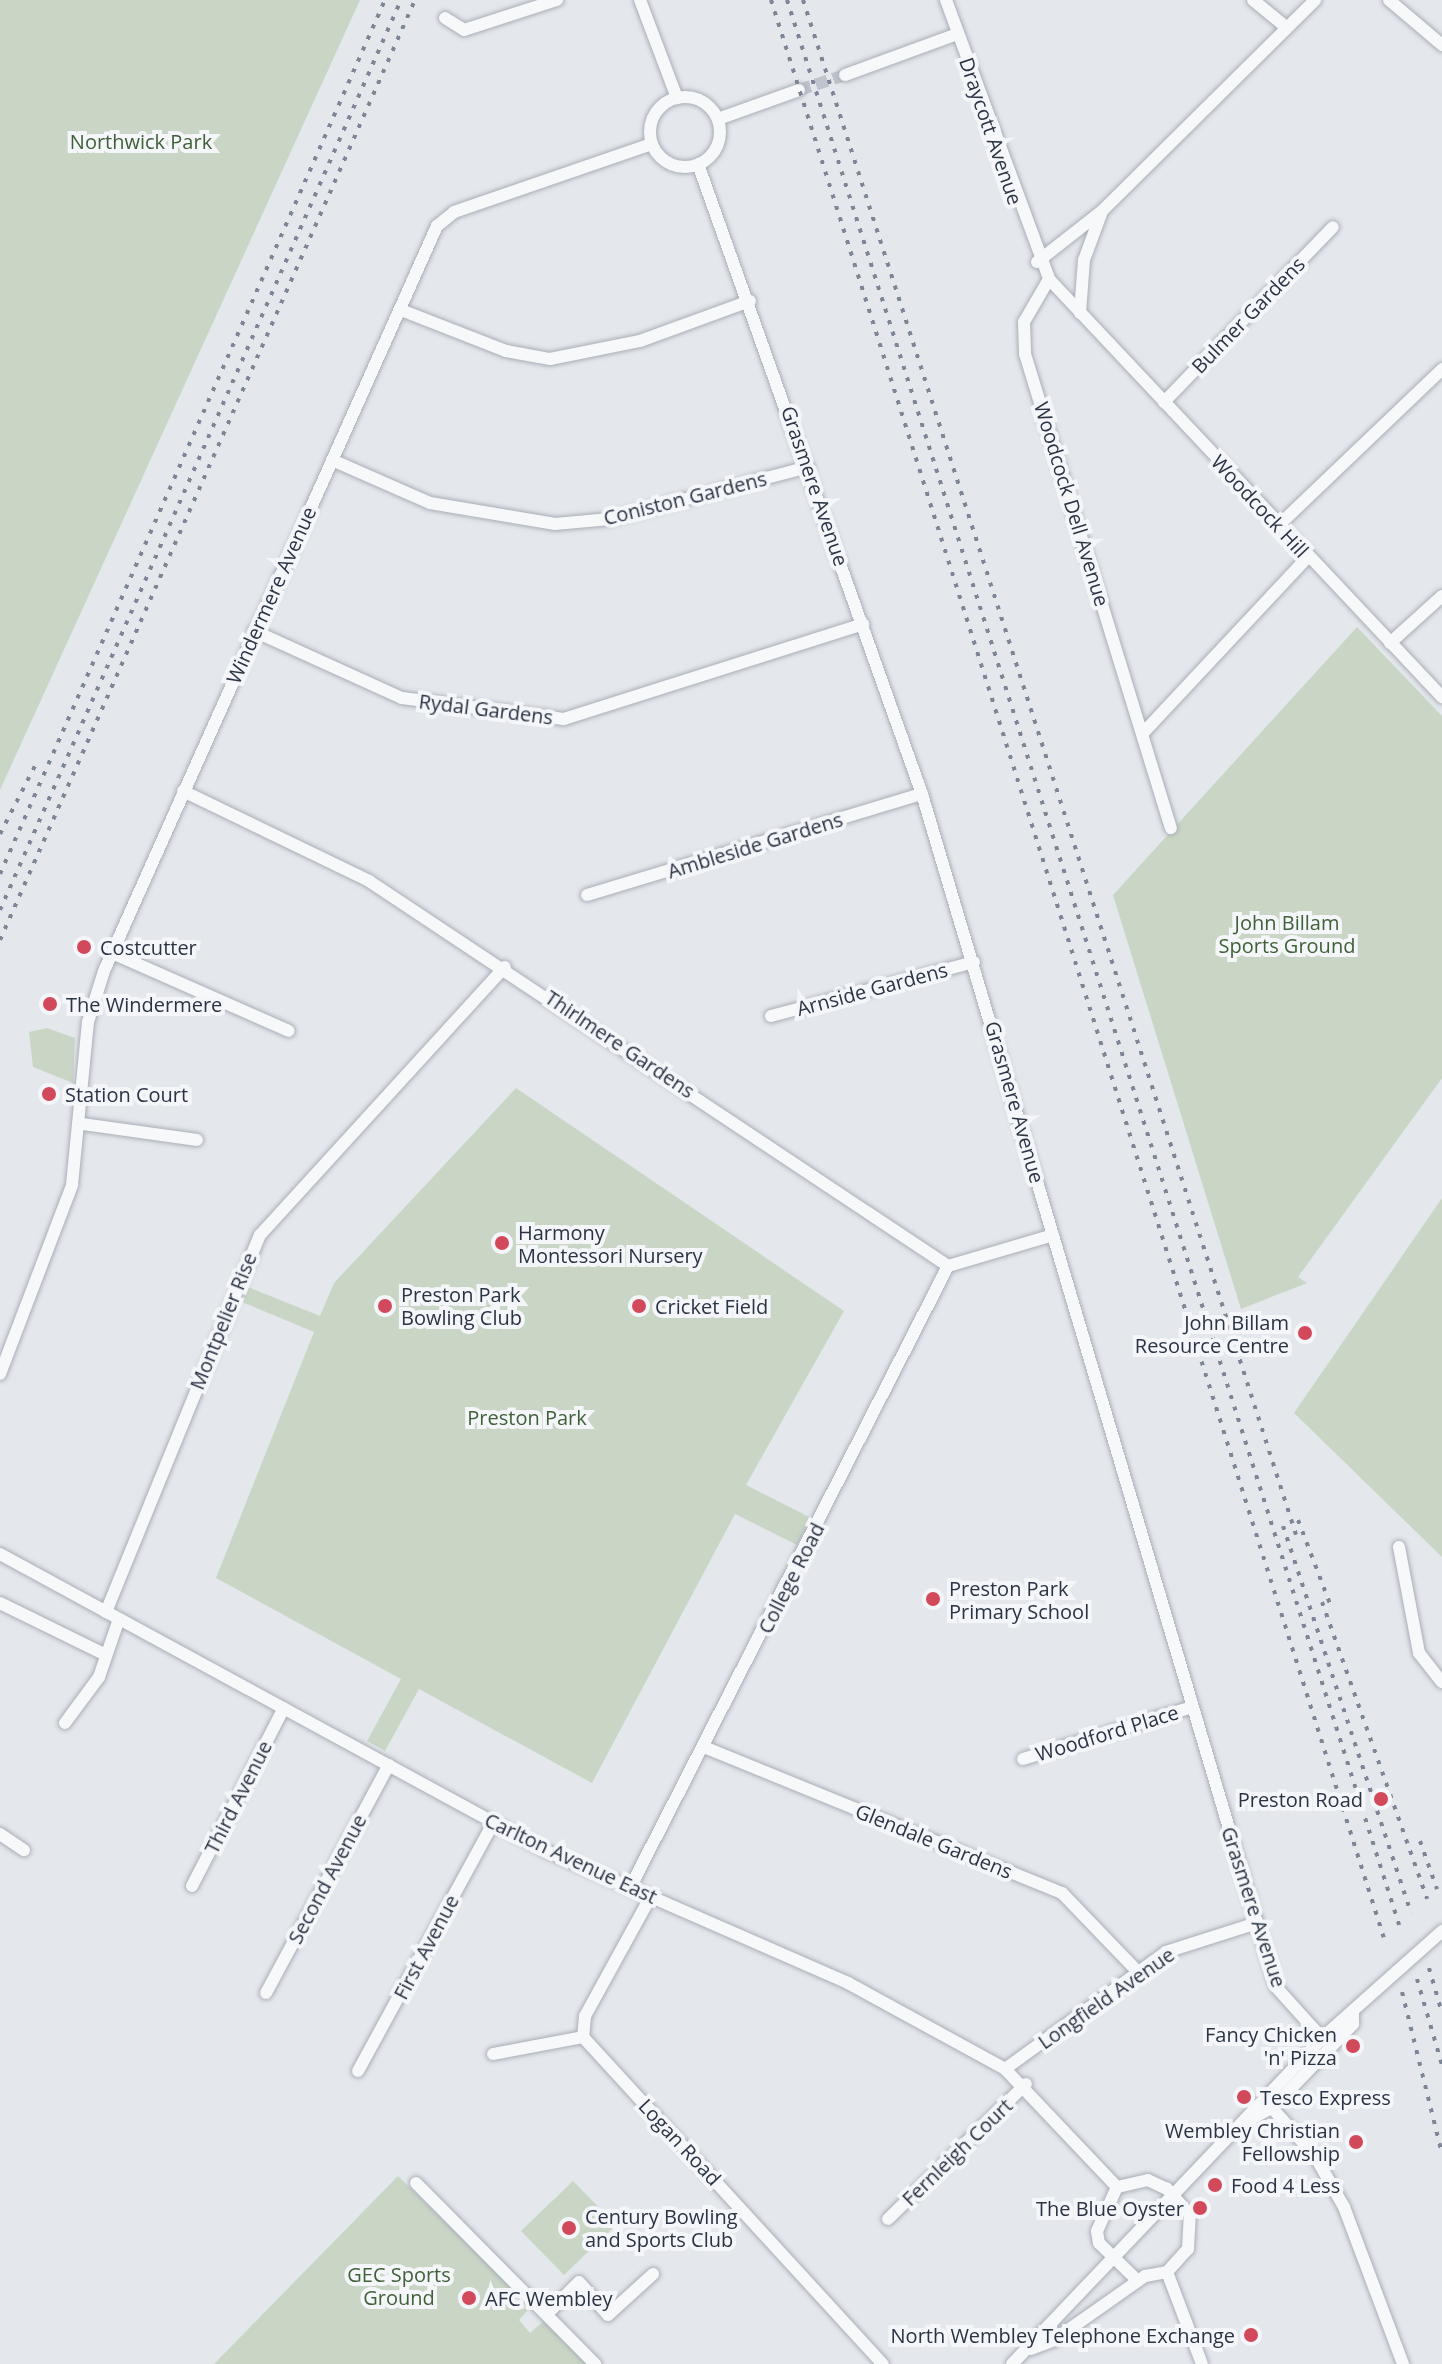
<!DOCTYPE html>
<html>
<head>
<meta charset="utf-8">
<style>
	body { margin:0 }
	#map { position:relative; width:1442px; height:2364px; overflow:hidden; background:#e4e7ec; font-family:"Open Sans",sans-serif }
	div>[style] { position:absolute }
	.green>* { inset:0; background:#c9d6c5 }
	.minor-tunnel>* { height:12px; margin-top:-6px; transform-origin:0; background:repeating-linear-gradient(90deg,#bfc3cb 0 12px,transparent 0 18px) }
	.roads { filter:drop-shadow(0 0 2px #a9aeb7) drop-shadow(0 0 2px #a9aeb7) }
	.minor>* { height:12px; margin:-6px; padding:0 6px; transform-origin:6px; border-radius:6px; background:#f7f8fa }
	.minor>.ring { margin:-6px; padding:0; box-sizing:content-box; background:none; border:12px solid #f7f8fa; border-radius:50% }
	.rail>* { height:4px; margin-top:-2px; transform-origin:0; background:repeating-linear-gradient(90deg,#7d8696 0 4px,transparent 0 12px) }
	.dots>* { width:22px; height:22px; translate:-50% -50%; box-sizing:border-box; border:4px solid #f4f6f9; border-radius:50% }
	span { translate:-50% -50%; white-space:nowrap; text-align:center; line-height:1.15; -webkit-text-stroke:8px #f4f6f9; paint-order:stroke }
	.street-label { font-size:20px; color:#2b3445 }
	.park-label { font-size:20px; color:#3f6138 }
	.poi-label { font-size:20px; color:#2b3445 }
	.left { translate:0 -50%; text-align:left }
	.right { translate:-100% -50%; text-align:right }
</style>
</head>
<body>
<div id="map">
	<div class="green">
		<i style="clip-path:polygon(0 0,360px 0,0 790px)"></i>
		<i style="clip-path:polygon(1357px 627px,1442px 716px,1442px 1078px,1298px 1277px,1307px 1283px,1241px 1309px,1113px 895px)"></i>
		<i style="clip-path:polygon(47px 1028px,75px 1038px,73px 1083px,33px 1067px,29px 1032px)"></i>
		<i style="clip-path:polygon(516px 1088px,844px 1311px,746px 1485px,811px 1518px,797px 1545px,735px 1514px,592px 1783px,419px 1689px,385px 1751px,367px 1741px,401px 1679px,216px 1578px,314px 1332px,242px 1302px,248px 1287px,320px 1316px,334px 1283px)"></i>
		<i style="clip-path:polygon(1442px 1198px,1442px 1557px,1294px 1413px)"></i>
		<i style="clip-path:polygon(398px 2176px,519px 2294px,511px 2302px,528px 2310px,519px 2320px,530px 2333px,544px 2321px,586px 2364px,214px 2364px)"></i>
		<i style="clip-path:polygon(573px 2181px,616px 2225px,564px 2275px,521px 2231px)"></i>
	</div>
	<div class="minor-tunnel">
		<i style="left:799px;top:90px;width:48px;rotate:-18.1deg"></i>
	</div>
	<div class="roads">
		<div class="minor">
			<i style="left:640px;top:0;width:105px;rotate:69.3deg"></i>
			<i style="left:946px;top:0;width:297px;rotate:69.7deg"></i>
			<i style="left:1049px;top:279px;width:574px;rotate:46.77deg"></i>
			<i style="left:1253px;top:0;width:43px;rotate:39.3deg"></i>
			<i style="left:1389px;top:0;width:70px;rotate:40.3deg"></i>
			<i style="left:445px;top:18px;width:22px;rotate:32deg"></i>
			<i style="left:464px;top:30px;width:98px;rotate:-17.9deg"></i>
			<i style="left:845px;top:75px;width:119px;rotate:-20.1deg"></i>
			<i class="ring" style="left:650px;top:97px;width:58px;height:58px"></i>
			<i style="left:718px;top:119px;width:86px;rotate:-19.7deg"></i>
			<i style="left:698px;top:164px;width:669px;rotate:70.43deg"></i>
			<i style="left:922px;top:794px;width:1244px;rotate:73.47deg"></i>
			<i style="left:1276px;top:1987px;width:69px;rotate:48deg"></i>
			<i style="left:1037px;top:262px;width:83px;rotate:-38.1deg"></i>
			<i style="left:1102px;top:211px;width:300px;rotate:-44.7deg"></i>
			<i style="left:1049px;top:279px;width:50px;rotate:120.2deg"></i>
			<i style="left:1024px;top:322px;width:32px;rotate:88deg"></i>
			<i style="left:1025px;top:354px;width:496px;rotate:72.9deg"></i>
			<i style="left:401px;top:310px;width:113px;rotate:21.3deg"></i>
			<i style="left:506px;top:351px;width:45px;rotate:10.3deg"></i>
			<i style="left:550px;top:359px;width:92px;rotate:-11.3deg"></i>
			<i style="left:640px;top:341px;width:117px;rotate:-20deg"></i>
			<i style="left:1080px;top:313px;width:53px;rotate:-85.7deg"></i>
			<i style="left:1084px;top:260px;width:49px;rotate:-69.7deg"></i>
			<i style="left:1164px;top:402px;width:243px;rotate:-46deg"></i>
			<i style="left:332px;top:460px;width:107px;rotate:23.7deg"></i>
			<i style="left:430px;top:503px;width:127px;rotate:9.5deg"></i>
			<i style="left:555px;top:524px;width:55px;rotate:-5.2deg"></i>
			<i style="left:610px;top:519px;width:205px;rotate:-14.7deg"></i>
			<i style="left:1279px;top:525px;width:226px;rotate:-43.7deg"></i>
			<i style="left:254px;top:631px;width:162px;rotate:24.4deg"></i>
			<i style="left:402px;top:698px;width:163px;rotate:7.4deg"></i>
			<i style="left:564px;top:719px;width:314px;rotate:-17.6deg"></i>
			<i style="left:1390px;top:643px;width:70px;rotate:-42.1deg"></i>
			<i style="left:1144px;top:732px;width:240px;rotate:-46.9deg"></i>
			<i style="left:183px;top:791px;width:207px;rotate:25.8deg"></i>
			<i style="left:369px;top:881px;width:695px;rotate:33.62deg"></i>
			<i style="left:948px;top:1266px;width:109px;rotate:-16.4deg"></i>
			<i style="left:587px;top:895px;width:350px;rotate:-16.8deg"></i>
			<i style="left:112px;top:953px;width:193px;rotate:23.8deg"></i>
			<i style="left:771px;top:1016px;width:210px;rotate:-14.9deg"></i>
			<i style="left:82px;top:1124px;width:116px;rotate:7.9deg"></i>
			<i style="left:0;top:1374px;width:202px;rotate:-69.1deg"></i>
			<i style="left:72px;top:1185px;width:164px;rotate:-84.4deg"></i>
			<i style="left:88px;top:1022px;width:53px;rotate:-72.6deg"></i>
			<i style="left:104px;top:971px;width:816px;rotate:-65.92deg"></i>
			<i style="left:437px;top:226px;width:22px;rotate:-39deg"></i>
			<i style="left:454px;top:212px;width:209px;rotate:-19deg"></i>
			<i style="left:1399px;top:1547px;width:108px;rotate:79.3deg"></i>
			<i style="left:1419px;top:1653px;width:37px;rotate:52deg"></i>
			<i style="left:0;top:1554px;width:622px;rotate:28.54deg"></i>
			<i style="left:546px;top:1851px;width:330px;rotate:23.6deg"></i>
			<i style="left:848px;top:1983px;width:179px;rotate:28.7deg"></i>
			<i style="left:1005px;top:2069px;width:163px;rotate:46.5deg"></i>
			<i style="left:0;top:1603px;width:116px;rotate:26.1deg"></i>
			<i style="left:106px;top:1612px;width:407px;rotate:-67.8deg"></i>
			<i style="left:260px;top:1235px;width:363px;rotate:-47.6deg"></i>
			<i style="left:65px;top:1723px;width:57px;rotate:-53.5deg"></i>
			<i style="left:99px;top:1677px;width:61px;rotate:-71deg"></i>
			<i style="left:704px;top:1747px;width:387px;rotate:22.2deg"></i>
			<i style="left:1062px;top:1893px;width:110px;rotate:46.1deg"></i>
			<i style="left:1023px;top:1759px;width:177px;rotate:-17.1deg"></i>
			<i style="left:0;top:1834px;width:29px;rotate:34deg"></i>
			<i style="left:192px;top:1886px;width:200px;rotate:-62.7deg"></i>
			<i style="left:630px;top:1888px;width:699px;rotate:-62.92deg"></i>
			<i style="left:651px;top:1896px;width:137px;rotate:118.8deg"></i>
			<i style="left:585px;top:2016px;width:21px;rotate:95deg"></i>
			<i style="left:583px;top:2037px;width:444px;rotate:47.5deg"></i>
			<i style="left:266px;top:1993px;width:259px;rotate:-61.7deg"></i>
			<i style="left:493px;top:2054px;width:92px;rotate:-10.7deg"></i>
			<i style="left:1005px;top:2069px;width:199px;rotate:-36deg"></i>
			<i style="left:1166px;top:1952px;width:96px;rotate:-17.7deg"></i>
			<i style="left:358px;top:2071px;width:282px;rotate:-61.4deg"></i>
			<i style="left:1272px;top:2108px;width:64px;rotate:48.1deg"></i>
			<i style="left:1315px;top:2156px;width:59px;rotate:60.4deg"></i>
			<i style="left:1344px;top:2207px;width:168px;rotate:69.4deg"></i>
			<i style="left:1249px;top:2120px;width:26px;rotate:-28deg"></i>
			<i style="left:1272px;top:2108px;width:117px;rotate:-46deg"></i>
			<i style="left:1353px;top:2024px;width:11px;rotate:-90deg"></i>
			<i style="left:416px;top:2183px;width:255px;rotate:45.3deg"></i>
			<i style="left:888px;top:2219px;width:193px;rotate:-44.4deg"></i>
			<i style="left:1167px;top:2272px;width:98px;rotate:69.2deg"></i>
			<i style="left:549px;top:2312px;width:42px;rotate:-45deg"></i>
			<i style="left:579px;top:2282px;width:44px;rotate:48.7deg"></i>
			<i style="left:608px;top:2315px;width:61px;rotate:-42.3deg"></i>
			<i style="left:1031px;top:2349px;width:25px;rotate:-21deg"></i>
			<i style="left:1054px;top:2340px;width:111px;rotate:-35.1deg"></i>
			<i style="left:1145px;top:2276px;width:22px;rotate:-10deg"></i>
			<i style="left:1167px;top:2272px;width:31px;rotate:-48deg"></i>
			<i style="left:1188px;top:2249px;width:34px;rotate:-87deg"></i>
			<i style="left:1190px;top:2215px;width:35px;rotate:-131deg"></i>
			<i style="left:1167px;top:2189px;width:21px;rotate:-155deg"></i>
			<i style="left:1148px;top:2180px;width:32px;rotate:167deg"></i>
			<i style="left:1117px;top:2187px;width:48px;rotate:114.4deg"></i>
			<i style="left:1097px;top:2231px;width:12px;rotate:81deg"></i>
			<i style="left:1099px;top:2243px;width:54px;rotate:44.3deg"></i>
			<i style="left:1012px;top:2364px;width:450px;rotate:-46.4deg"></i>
			<i style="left:1322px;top:2038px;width:161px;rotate:-41.7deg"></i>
		</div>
	</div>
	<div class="rail">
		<i style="left:771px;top:0;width:2033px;rotate:72.45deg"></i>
		<i style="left:787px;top:0;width:2020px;rotate:72.36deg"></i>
		<i style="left:803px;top:0;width:1612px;rotate:72.19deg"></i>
		<i style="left:0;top:834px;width:81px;rotate:-62.8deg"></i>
		<i style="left:0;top:874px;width:955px;rotate:-66.23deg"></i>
		<i style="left:0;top:910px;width:994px;rotate:-66.22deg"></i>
		<i style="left:0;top:940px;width:1028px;rotate:-66.18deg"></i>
		<i style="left:1298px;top:1520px;width:95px;rotate:69.1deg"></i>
		<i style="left:1283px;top:1526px;width:408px;rotate:71.7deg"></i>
		<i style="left:1322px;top:1602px;width:315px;rotate:70.5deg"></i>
		<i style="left:1420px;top:1841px;width:51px;rotate:70.5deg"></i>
		<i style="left:1429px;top:1968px;width:47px;rotate:73.9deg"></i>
		<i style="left:1417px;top:1979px;width:90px;rotate:73.8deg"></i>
		<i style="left:1402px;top:1992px;width:167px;rotate:76.1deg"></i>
	</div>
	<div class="dots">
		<i style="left:84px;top:947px;background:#d1495b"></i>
		<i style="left:50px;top:1004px;background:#d1495b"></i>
		<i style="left:49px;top:1094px;background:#d1495b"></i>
		<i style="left:502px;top:1243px;background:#d1495b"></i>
		<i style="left:385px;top:1306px;background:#d1495b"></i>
		<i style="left:639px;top:1306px;background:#d1495b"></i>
		<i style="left:1305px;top:1333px;background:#d1495b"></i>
		<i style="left:933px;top:1599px;background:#d1495b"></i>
		<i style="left:1381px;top:1799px;background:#d1495b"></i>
		<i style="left:1353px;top:2046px;background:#d1495b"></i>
		<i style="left:1244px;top:2097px;background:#d1495b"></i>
		<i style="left:1356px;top:2142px;background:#d1495b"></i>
		<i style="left:1215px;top:2185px;background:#d1495b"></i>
		<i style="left:1200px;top:2208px;background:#d1495b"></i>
		<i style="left:569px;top:2228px;background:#d1495b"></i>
		<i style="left:469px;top:2298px;background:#d1495b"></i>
		<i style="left:1251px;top:2335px;background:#d1495b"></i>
	</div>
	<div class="street-label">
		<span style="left:991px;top:131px;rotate:71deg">Draycott Avenue</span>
		<span style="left:1248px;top:315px;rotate:-46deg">Bulmer Gardens</span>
		<span style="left:815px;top:486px;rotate:71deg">Grasmere Avenue</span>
		<span style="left:685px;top:498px;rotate:-14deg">Coniston Gardens</span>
		<span style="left:1072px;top:504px;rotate:73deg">Woodcock Dell Avenue</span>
		<span style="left:1260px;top:506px;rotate:47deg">Woodcock Hill</span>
		<span style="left:271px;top:595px;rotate:-66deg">Windermere Avenue</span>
		<span style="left:486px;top:709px;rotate:7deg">Rydal Gardens</span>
		<span style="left:755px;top:845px;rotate:-17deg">Ambleside Gardens</span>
		<span style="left:872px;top:989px;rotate:-15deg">Arnside Gardens</span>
		<span style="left:620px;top:1044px;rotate:34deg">Thirlmere Gardens</span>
		<span style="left:1015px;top:1102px;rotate:74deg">Grasmere Avenue</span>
		<span style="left:223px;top:1321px;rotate:-68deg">Montpelier Rise</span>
		<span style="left:791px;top:1578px;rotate:-63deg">College Road</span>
		<span style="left:1107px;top:1733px;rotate:-17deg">Woodford Place</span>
		<span style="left:238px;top:1797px;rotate:-63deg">Third Avenue</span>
		<span style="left:934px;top:1841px;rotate:22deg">Glendale Gardens</span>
		<span style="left:571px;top:1858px;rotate:25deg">Carlton Avenue East</span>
		<span style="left:327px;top:1879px;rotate:-62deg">Second Avenue</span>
		<span style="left:1254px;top:1907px;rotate:72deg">Grasmere Avenue</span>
		<span style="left:426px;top:1947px;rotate:-62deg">First Avenue</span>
		<span style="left:1106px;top:1998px;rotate:-35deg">Longfield Avenue</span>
		<span style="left:680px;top:2142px;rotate:47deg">Logan Road</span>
		<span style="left:957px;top:2152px;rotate:-44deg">Fernleigh Court</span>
	</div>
	<div class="park-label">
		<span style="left:141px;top:141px">Northwick Park</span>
		<span style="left:1287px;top:934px">John Billam<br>Sports Ground</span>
		<span style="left:527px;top:1417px">Preston Park</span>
		<span style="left:399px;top:2286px">GEC Sports<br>Ground</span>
	</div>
	<div class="poi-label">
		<span class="left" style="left:100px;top:947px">Costcutter</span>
		<span class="left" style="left:66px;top:1004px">The Windermere</span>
		<span class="left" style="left:65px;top:1094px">Station Court</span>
		<span class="left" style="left:518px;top:1244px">Harmony<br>Montessori Nursery</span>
		<span class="left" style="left:401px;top:1306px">Preston Park<br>Bowling Club</span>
		<span class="left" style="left:655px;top:1306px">Cricket Field</span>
		<span class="right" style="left:1289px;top:1334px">John Billam<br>Resource Centre</span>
		<span class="left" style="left:949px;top:1600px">Preston Park<br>Primary School</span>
		<span class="right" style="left:1363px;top:1799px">Preston Road</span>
		<span class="right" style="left:1337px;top:2046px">Fancy Chicken<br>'n' Pizza</span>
		<span class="left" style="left:1260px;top:2097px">Tesco Express</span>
		<span class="right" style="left:1340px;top:2142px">Wembley Christian<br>Fellowship</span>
		<span class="left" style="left:1231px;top:2185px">Food 4 Less</span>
		<span class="right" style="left:1184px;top:2208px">The Blue Oyster</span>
		<span class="left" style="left:585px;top:2228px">Century Bowling<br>and Sports Club</span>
		<span class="left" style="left:485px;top:2298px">AFC Wembley</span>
		<span class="right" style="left:1235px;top:2335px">North Wembley Telephone Exchange</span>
	</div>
</div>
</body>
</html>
